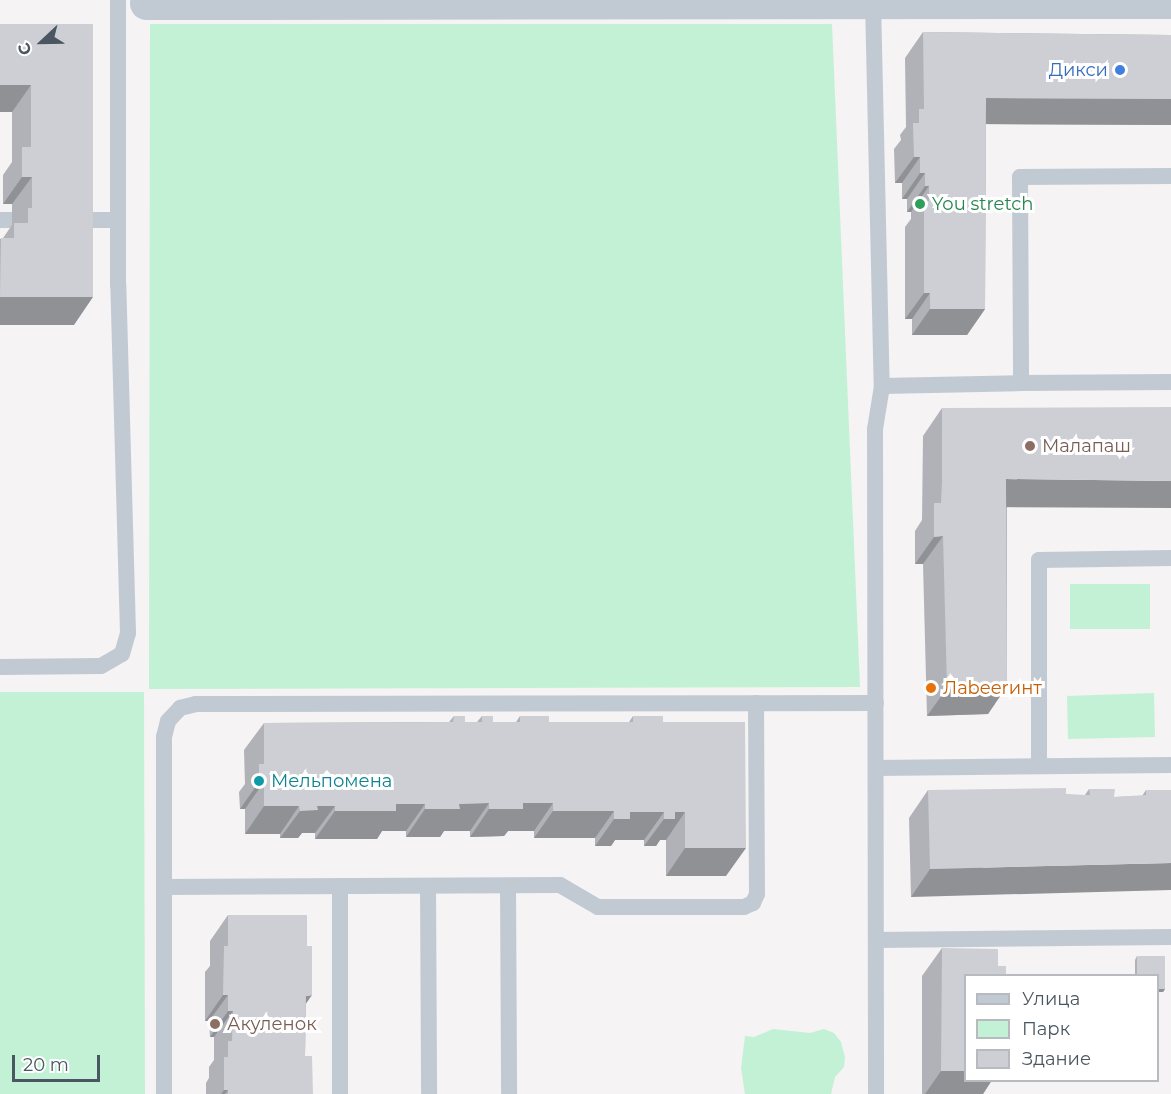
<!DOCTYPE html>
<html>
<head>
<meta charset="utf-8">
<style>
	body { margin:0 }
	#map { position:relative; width:1171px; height:1094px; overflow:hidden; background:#f5f3f3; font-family:Montserrat,sans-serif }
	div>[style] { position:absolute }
	.green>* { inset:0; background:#c3f1d5 }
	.lane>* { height:16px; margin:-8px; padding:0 8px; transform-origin:8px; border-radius:8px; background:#c1cad2 }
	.street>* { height:33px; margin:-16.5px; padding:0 16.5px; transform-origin:16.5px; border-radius:16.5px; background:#c1cad2 }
	.wall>* { inset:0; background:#b0b2b7 }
	.shaded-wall>* { inset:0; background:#909195 }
	.building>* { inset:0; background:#cdcfd5 }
	.dots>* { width:16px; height:16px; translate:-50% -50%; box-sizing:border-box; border:3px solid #fff; border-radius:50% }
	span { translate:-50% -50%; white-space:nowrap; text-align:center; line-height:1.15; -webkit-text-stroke:6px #fff; paint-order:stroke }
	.shop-label { font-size:18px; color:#366cbe }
	.right { translate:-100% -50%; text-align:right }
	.leisure-label { font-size:18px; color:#27864d }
	.left { translate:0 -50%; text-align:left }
	.education-label { font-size:18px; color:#785e54 }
	.food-label { font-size:18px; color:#c56008 }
	.culture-label { font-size:18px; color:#0d838f }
	.legend { position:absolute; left:964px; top:974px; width:195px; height:108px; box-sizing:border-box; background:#fff; border:2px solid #b7bbc0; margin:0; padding:8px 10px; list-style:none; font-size:18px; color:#4a5661 }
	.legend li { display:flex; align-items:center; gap:12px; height:30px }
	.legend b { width:30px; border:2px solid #b7bbc0 }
	.north { position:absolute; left:12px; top:12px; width:60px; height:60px; -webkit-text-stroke:4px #fff; paint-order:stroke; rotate:248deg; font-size:16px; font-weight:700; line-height:24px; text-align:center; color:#4a5661 }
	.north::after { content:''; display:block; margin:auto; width:21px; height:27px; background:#4a5661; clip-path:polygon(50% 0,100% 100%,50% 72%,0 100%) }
	.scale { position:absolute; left:12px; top:1055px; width:88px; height:27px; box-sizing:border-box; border:3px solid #4a5661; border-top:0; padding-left:8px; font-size:18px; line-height:21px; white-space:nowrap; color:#4a5661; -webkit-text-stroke:4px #fff; paint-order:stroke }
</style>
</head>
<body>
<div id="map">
	<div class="green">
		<i style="clip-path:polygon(150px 24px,832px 24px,860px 687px,149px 689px)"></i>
		<i style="clip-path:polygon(1070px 584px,1150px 584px,1150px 629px,1070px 629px)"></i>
		<i style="clip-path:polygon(0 692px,144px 692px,145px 1094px,0 1094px)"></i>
		<i style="clip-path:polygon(1154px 693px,1155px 737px,1068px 739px,1067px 696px)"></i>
		<i style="clip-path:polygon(773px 1029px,810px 1033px,824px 1029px,834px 1033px,841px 1042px,845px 1057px,844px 1067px,835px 1077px,831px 1094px,745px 1094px,741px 1068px,745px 1036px,754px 1037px)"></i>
	</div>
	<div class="lane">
		<i style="left:873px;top:2px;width:384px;rotate:88.7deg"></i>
		<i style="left:882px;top:386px;width:44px;rotate:99.2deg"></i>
		<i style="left:875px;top:429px;width:665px;rotate:89.91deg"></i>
		<i style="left:1171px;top:176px;width:151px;rotate:179.6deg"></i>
		<i style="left:1020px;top:177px;width:206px;rotate:89.7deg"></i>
		<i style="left:1021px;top:383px;width:150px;rotate:-0.4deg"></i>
		<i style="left:0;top:220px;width:13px"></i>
		<i style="left:74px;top:220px;width:44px"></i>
		<i style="left:882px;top:386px;width:139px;rotate:-1.2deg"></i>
		<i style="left:0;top:667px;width:101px;rotate:-0.6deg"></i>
		<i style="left:101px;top:666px;width:24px;rotate:-30deg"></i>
		<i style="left:122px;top:654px;width:22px;rotate:-74deg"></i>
		<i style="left:128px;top:633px;width:348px;rotate:-91.6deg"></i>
		<i style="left:118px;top:285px;width:285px;rotate:-90deg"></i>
		<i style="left:1039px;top:765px;width:205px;rotate:-90deg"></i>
		<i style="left:1039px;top:560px;width:132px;rotate:-0.9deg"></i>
		<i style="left:876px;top:768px;width:295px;rotate:-0.6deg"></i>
		<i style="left:340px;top:886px;width:208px;rotate:90deg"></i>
		<i style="left:428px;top:886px;width:208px;rotate:89.7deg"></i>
		<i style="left:508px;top:886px;width:208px;rotate:89.7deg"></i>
		<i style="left:164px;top:887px;width:396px;rotate:-0.3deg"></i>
		<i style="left:560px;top:885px;width:44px;rotate:30.1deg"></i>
		<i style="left:598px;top:907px;width:146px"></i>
		<i style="left:744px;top:907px;width:10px;rotate:-24deg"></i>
		<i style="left:753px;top:903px;width:10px;rotate:-66deg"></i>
		<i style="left:757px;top:894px;width:191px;rotate:-90.3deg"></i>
		<i style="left:876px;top:940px;width:295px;rotate:-0.6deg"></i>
		<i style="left:164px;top:1094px;width:357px;rotate:-90deg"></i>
		<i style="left:164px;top:737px;width:16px;rotate:-76deg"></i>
		<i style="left:168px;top:721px;width:18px;rotate:-47deg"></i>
		<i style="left:180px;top:708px;width:16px;rotate:-14deg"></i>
		<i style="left:196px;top:704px;width:680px;rotate:-0.08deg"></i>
	</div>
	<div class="street">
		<i style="left:146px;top:3px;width:1025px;rotate:-0.06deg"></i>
	</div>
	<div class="wall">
		<i style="clip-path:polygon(0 24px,93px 24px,74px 325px,0 325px,0 239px,3px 238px,12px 225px,12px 204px,3px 204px,3px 175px,12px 162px,12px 112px,0 112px)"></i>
		<i style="clip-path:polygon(923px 32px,1171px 35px,1171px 125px,986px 124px,985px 309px,967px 335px,912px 335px,912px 319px,905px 319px,905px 227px,911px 219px,911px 212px,907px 212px,907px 199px,902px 199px,902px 183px,895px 183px,894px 149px,901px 140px,900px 135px,906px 127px,905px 58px)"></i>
		<i style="clip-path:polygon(942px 408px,1007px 507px,1007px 686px,988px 714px,927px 716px,923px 564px,915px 564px,915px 531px,922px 520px,923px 436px)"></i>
		<i style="clip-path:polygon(454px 716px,465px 722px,477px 722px,482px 716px,493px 722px,516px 722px,520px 716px,549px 722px,629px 722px,633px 716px,663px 722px,726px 876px,666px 876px,666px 840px,660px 840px,656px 846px,644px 846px,644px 840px,615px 840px,611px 846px,595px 846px,595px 838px,534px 838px,534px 831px,508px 831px,504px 836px,470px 837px,470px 831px,444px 831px,440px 837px,406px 837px,406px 831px,382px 831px,377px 839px,315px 839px,315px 833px,302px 833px,298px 838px,280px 838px,280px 834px,245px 834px,245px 809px,240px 809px,239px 792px,245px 784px,244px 750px,264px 723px,449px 722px)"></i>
		<i style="clip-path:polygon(1089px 789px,1114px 797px,1142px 796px,1146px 790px,1171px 790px,911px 897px,909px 818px,928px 790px,1085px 795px)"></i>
		<i style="clip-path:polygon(228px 915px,306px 1005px,305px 1056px,313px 1094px,206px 1094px,206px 1083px,209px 1078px,209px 1067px,214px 1060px,214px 1037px,210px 1037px,209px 1021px,205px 1021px,205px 972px,210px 966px,210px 941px)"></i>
		<i style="clip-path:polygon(942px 948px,992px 1080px,983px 1094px,922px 1094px,922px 976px)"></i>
		<i style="clip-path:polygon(1137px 956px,1165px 956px,1165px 989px,1163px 992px,1158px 992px,1158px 975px,1135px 975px,1135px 960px)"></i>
	</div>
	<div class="shaded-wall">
		<i style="clip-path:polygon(0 85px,31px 85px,12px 112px,0 112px)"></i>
		<i style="clip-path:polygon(986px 98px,1171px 99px,1171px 125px,967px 124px)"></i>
		<i style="clip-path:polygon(914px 157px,920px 157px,902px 183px,895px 183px)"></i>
		<i style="clip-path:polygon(920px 173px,925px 173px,907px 199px,902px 199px)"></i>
		<i style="clip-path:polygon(22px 177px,32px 177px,12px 204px,3px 204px)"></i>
		<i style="clip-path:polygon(925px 186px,929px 186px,911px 212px,907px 212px)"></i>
		<i style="clip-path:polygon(924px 293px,930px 293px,912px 319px,905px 319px)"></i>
		<i style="clip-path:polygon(0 297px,93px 297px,74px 325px,0 325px)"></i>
		<i style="clip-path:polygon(930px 309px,985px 309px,967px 335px,912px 335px)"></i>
		<i style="clip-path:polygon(1006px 479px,1171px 481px,1171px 508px,987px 507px)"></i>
		<i style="clip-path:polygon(943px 536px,923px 564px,915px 564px,934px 537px)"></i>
		<i style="clip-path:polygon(1007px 686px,988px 714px,927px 716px,947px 688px)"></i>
		<i style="clip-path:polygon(259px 782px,264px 782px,245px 809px,240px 809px)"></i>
		<i style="clip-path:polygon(489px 803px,470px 831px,444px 831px,440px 837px,406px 837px,425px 809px,459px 804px)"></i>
		<i style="clip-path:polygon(523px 803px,553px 803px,534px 831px,508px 831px,504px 836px,470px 837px,489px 809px)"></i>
		<i style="clip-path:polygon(396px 804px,425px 804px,406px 831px,382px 831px,377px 839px,315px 839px,335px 811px)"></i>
		<i style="clip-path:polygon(264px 806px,299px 806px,280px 834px,245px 834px)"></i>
		<i style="clip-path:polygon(317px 806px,335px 806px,315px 833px,302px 833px,298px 838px,280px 838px,300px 811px)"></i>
		<i style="clip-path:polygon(553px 811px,614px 811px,595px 838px,534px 838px)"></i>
		<i style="clip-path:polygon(630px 812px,664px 812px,644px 840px,615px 840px,611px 846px,595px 846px,614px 819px)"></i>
		<i style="clip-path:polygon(675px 812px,685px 812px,666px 840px,660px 840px,656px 846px,644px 846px,664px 819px)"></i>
		<i style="clip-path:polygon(685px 848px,746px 848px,726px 876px,666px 876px)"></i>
		<i style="clip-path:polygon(1171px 863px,1171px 890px,911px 897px,930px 869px)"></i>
		<i style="clip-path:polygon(1158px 989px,1165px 989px,1163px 992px,1158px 992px)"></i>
		<i style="clip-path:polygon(223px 995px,228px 995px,209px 1021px,205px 1021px)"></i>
		<i style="clip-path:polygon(312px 995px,294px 1021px,306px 996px)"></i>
		<i style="clip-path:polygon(228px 1011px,233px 1011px,214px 1037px,210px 1037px)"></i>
		<i style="clip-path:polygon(941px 1071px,966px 1071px,966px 1080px,992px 1080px,983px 1094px,925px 1094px)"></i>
		<i style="clip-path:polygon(224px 1090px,228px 1090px,225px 1094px,221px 1094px)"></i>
	</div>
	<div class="building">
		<i style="clip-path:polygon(0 24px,93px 24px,93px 297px,0 297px,1px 238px,14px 238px,14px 223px,28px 223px,28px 208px,32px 208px,32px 177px,22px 177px,22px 147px,31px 147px,31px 85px,0 85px)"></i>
		<i style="clip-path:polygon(923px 32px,1171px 35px,1171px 99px,986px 98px,985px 309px,930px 309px,930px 293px,924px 293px,924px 201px,929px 201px,929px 186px,925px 186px,925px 173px,920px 173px,920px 157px,914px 157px,913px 123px,919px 123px,919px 109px,924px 109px)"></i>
		<i style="clip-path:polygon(1171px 407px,1171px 481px,1006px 479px,1007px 686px,947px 688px,943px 536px,934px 537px,934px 503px,941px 503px,942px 481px,942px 408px)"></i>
		<i style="clip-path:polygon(454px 716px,465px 716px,465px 722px,482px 722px,482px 716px,493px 716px,493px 722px,520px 722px,520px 716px,549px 716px,549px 722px,633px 722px,633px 716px,663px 716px,663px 722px,745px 722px,746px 848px,685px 848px,685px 812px,675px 812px,675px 819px,664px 819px,664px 812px,630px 812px,630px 819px,614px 819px,614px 811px,553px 811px,553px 803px,523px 803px,523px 809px,489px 809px,489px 803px,459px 804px,460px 809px,425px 809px,425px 804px,396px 804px,396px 811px,335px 811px,335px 806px,317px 806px,318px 810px,300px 811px,299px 806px,264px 806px,264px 782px,259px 782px,259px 764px,264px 764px,264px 723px,453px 722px)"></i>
		<i style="clip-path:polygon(1066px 788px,1066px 795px,1090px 795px,1089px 789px,1115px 789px,1114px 797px,1146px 795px,1146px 790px,1171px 790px,1171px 863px,930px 869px,928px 790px)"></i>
		<i style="clip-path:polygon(228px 915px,307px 915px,307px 946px,312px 946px,312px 995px,306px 996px,305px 1056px,312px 1056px,313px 1094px,228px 1094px,228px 1090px,224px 1090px,224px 1057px,228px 1057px,228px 1041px,232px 1041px,233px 1011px,228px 1011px,228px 995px,223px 995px,224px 946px,228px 946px)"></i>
		<i style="clip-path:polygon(942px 948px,998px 949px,998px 966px,1006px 966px,1006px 975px,966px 975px,966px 1071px,941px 1071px)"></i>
		<i style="clip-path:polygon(1137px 956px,1165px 956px,1165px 989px,1158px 989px,1158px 975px,1137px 975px)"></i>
	</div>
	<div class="dots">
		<i style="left:1120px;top:70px;background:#3f7fe0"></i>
		<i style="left:920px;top:204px;background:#2e9e5b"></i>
		<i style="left:1030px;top:446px;background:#8d6e63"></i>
		<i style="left:931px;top:688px;background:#e8710a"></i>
		<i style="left:259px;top:781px;background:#0f9aa8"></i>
		<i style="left:215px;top:1024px;background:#8d6e63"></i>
	</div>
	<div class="shop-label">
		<span class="right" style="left:1108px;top:70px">Дикси</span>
	</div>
	<div class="leisure-label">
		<span class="left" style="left:932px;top:204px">You stretch</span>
	</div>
	<div class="education-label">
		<span class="left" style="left:1042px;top:446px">Малапаш</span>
		<span class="left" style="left:227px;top:1024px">Акуленок</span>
	</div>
	<div class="food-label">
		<span class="left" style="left:943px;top:688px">Лаbeerинт</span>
	</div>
	<div class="culture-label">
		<span class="left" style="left:271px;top:781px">Мельпомена</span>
	</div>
	<ul class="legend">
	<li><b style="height:8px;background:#c1cad2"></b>Улица</li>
	<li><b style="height:16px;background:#c3f1d5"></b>Парк</li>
	<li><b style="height:16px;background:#cdcfd5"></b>Здание</li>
	</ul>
	<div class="north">С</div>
	<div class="scale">20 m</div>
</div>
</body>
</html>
